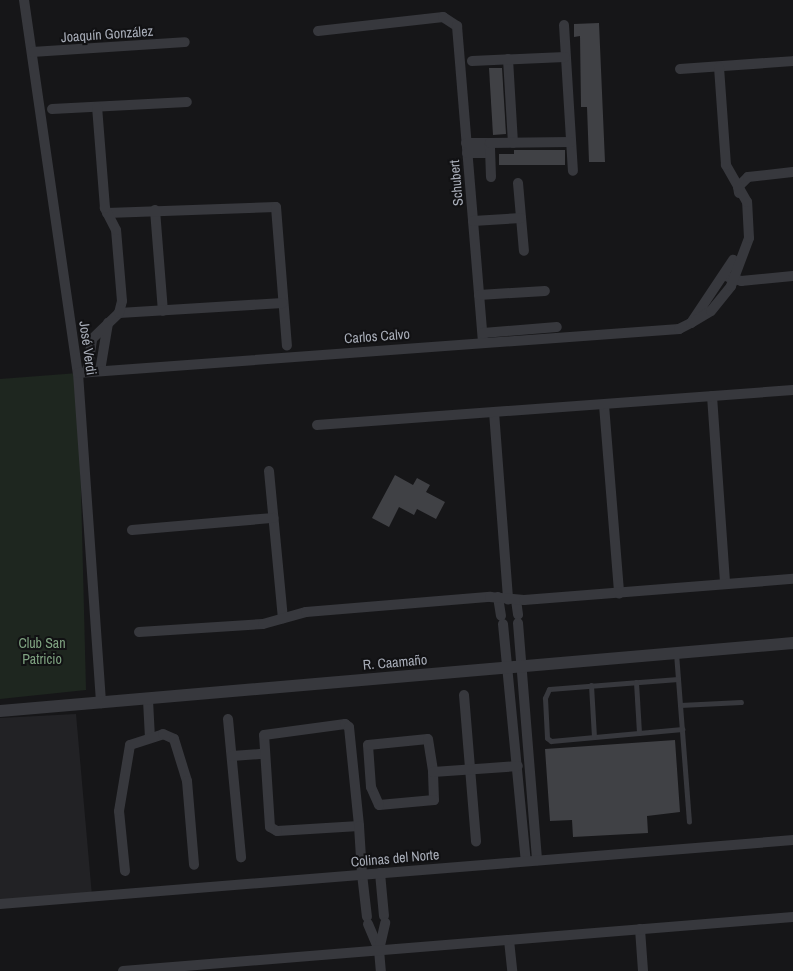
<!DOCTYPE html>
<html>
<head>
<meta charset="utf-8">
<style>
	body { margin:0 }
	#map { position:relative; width:793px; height:971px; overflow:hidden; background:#161618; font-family:"Archivo Narrow",sans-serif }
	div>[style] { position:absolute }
	.built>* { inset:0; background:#222225 }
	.green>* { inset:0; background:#1e261f }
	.building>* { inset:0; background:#404145 }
	.service>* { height:5px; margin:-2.5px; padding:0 2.5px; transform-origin:2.5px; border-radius:2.5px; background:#37383d }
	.minor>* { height:10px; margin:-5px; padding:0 5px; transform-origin:5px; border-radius:5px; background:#37383d }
	.tertiary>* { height:12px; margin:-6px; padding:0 6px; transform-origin:6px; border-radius:6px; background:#37383d }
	span { translate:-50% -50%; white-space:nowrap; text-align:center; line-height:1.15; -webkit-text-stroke:4px #111113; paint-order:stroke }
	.street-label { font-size:14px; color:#a8adb8 }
	.park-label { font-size:14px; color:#7fa381 }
</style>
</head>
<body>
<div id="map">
	<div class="built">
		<i style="clip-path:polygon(76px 714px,92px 896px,0 904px,0 718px)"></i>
	</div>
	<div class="green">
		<i style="clip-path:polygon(78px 373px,86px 690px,0 699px,0 379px)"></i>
	</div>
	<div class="building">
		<i style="clip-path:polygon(599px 23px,605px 162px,589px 162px,587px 107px,581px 107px,580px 36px,574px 37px,574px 24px)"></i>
		<i style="clip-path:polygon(489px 68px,502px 68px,506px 134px,493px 135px)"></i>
		<i style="clip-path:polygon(514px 150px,565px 150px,565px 165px,499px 165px,499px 154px,514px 154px)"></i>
		<i style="clip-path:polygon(395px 475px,413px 485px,417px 478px,430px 485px,426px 492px,445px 502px,436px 519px,417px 509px,414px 515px,399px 507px,389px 527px,372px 518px)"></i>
		<i style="clip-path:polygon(675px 740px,680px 812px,647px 816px,648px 833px,573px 837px,572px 820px,550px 821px,545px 749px)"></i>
	</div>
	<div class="service">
		<i style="left:676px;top:653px;width:169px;rotate:85.6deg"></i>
		<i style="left:678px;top:679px;width:129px;rotate:175.6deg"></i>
		<i style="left:549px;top:689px;width:10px;rotate:114deg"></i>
		<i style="left:545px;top:698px;width:40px;rotate:87.1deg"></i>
		<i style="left:547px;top:738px;width:5px;rotate:37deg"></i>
		<i style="left:551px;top:741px;width:132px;rotate:-5.2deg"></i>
		<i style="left:636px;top:682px;width:51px;rotate:86.6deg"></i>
		<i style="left:591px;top:685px;width:52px;rotate:86.7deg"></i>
		<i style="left:680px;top:705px;width:61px;rotate:-2.8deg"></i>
	</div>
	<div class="minor">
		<i style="left:24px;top:0;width:377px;rotate:81.8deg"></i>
		<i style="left:78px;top:373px;width:331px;rotate:86deg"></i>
		<i style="left:564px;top:25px;width:146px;rotate:86.5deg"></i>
		<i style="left:318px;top:31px;width:126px;rotate:-6.4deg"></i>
		<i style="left:443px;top:17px;width:17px;rotate:33deg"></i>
		<i style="left:457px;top:26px;width:317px;rotate:85.3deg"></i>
		<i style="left:32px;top:52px;width:153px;rotate:-3.7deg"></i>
		<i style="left:508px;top:59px;width:84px;rotate:86.6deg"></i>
		<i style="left:472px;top:61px;width:93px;rotate:-2.5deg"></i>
		<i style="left:680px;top:69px;width:113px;rotate:-4deg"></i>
		<i style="left:52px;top:109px;width:135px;rotate:-3deg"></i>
		<i style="left:466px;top:143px;width:24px"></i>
		<i style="left:467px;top:153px;width:23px"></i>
		<i style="left:491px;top:177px;width:34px;rotate:-92deg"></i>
		<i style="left:490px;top:143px;width:81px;rotate:-0.7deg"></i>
		<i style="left:518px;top:183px;width:68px;rotate:85deg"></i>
		<i style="left:739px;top:193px;width:6px;rotate:-99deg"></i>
		<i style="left:738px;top:187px;width:14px;rotate:-45deg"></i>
		<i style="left:748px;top:177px;width:45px;rotate:-6.3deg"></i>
		<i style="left:155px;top:210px;width:101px;rotate:85.5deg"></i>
		<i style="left:107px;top:213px;width:169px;rotate:-2deg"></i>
		<i style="left:276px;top:207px;width:139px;rotate:85.5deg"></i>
		<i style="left:473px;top:221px;width:48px;rotate:-3.6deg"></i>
		<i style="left:728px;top:277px;width:14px;rotate:17deg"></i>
		<i style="left:741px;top:281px;width:52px;rotate:-5.5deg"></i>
		<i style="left:479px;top:295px;width:66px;rotate:-3.5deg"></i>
		<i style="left:119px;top:313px;width:164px;rotate:-3.5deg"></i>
		<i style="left:691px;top:323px;width:76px;rotate:-56.3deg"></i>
		<i style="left:483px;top:333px;width:74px;rotate:-4.6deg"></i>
		<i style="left:100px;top:371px;width:49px;rotate:-80.5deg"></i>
		<i style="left:87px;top:372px;width:33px;rotate:-81deg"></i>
		<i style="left:92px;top:339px;width:37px;rotate:-44deg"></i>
		<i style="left:119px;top:313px;width:12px;rotate:-76deg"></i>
		<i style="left:122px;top:301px;width:71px;rotate:-94.8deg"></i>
		<i style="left:116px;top:230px;width:25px;rotate:-117deg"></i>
		<i style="left:105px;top:208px;width:101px;rotate:-94.5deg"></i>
		<i style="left:78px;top:373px;width:603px;rotate:-4.19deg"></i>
		<i style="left:679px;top:329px;width:13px;rotate:-27deg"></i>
		<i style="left:691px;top:323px;width:23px;rotate:-31deg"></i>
		<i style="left:711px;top:311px;width:32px;rotate:-51deg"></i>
		<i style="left:731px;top:286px;width:51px;rotate:-69.4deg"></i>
		<i style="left:749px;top:238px;width:36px;rotate:-93deg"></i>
		<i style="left:747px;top:202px;width:43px;rotate:-119.6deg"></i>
		<i style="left:726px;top:165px;width:98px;rotate:-94.1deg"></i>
		<i style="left:712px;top:396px;width:188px;rotate:86deg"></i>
		<i style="left:604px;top:405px;width:189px;rotate:85.4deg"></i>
		<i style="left:494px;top:412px;width:188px;rotate:85.7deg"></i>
		<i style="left:317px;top:425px;width:477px;rotate:-4.2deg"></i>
		<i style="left:269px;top:471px;width:148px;rotate:84.6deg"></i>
		<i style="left:132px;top:530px;width:142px;rotate:-4.9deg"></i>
		<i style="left:498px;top:597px;width:19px;rotate:81deg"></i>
		<i style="left:516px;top:600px;width:15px;rotate:82deg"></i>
		<i style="left:518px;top:623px;width:238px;rotate:85.4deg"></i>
		<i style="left:503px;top:624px;width:238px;rotate:84.5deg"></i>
		<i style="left:139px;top:632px;width:124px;rotate:-3.7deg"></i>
		<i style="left:263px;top:624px;width:45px;rotate:-15.6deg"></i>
		<i style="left:306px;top:612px;width:185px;rotate:-4.7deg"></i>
		<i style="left:490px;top:597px;width:34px;rotate:5deg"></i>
		<i style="left:524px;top:600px;width:270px;rotate:-4.5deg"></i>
		<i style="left:464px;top:695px;width:147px;rotate:85.3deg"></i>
		<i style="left:148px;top:700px;width:36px;rotate:87deg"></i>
		<i style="left:228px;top:719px;width:139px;rotate:84.6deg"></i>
		<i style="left:232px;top:756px;width:31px;rotate:-4deg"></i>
		<i style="left:433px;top:772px;width:28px;rotate:88deg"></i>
		<i style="left:434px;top:800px;width:55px;rotate:174.8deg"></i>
		<i style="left:379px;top:805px;width:20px;rotate:-114deg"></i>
		<i style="left:371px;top:787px;width:42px;rotate:-94.1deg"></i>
		<i style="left:368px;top:745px;width:60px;rotate:-5.7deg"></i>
		<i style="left:428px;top:739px;width:33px;rotate:81deg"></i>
		<i style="left:433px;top:772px;width:85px;rotate:-4deg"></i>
		<i style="left:359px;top:826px;width:82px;rotate:176.5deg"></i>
		<i style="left:277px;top:831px;width:8px;rotate:-150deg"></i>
		<i style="left:270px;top:827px;width:92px;rotate:-93.7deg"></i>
		<i style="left:264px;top:735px;width:82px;rotate:-7.7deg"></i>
		<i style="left:345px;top:724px;width:5px;rotate:37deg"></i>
		<i style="left:349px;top:727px;width:100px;rotate:84.2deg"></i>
		<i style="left:359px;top:826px;width:48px;rotate:86.4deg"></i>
		<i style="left:362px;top:874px;width:43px;rotate:83.4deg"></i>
		<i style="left:125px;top:871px;width:60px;rotate:-95.7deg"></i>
		<i style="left:119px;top:811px;width:67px;rotate:-80.5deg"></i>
		<i style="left:130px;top:745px;width:35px;rotate:-18deg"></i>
		<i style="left:163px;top:734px;width:12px;rotate:24deg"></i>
		<i style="left:174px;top:739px;width:44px;rotate:72.8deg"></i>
		<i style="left:187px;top:781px;width:84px;rotate:85.2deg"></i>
		<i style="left:380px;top:873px;width:43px;rotate:84.7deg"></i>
		<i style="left:0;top:904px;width:796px;rotate:-4.61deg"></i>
		<i style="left:368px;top:924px;width:28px;rotate:67deg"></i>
		<i style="left:379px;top:950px;width:28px;rotate:-77deg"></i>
		<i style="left:640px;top:929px;width:42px;rotate:85.9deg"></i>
		<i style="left:509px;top:940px;width:31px;rotate:84deg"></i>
		<i style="left:379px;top:950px;width:21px;rotate:85deg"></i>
		<i style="left:123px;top:971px;width:672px;rotate:-4.61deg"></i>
	</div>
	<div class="tertiary">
		<i style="left:0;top:711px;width:796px;rotate:-4.9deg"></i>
	</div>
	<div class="street-label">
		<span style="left:107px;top:34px;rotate:-4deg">Joaquín González</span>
		<span style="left:456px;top:183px;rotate:-95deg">Schubert</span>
		<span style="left:377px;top:336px;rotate:-4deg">Carlos Calvo</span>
		<span style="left:88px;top:348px;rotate:82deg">José Verdi</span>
		<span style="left:395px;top:662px;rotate:-5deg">R. Caamaño</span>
		<span style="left:395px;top:858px;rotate:-5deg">Colinas del Norte</span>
	</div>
	<div class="park-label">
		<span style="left:42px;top:651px">Club San<br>Patricio</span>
	</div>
</div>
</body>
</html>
